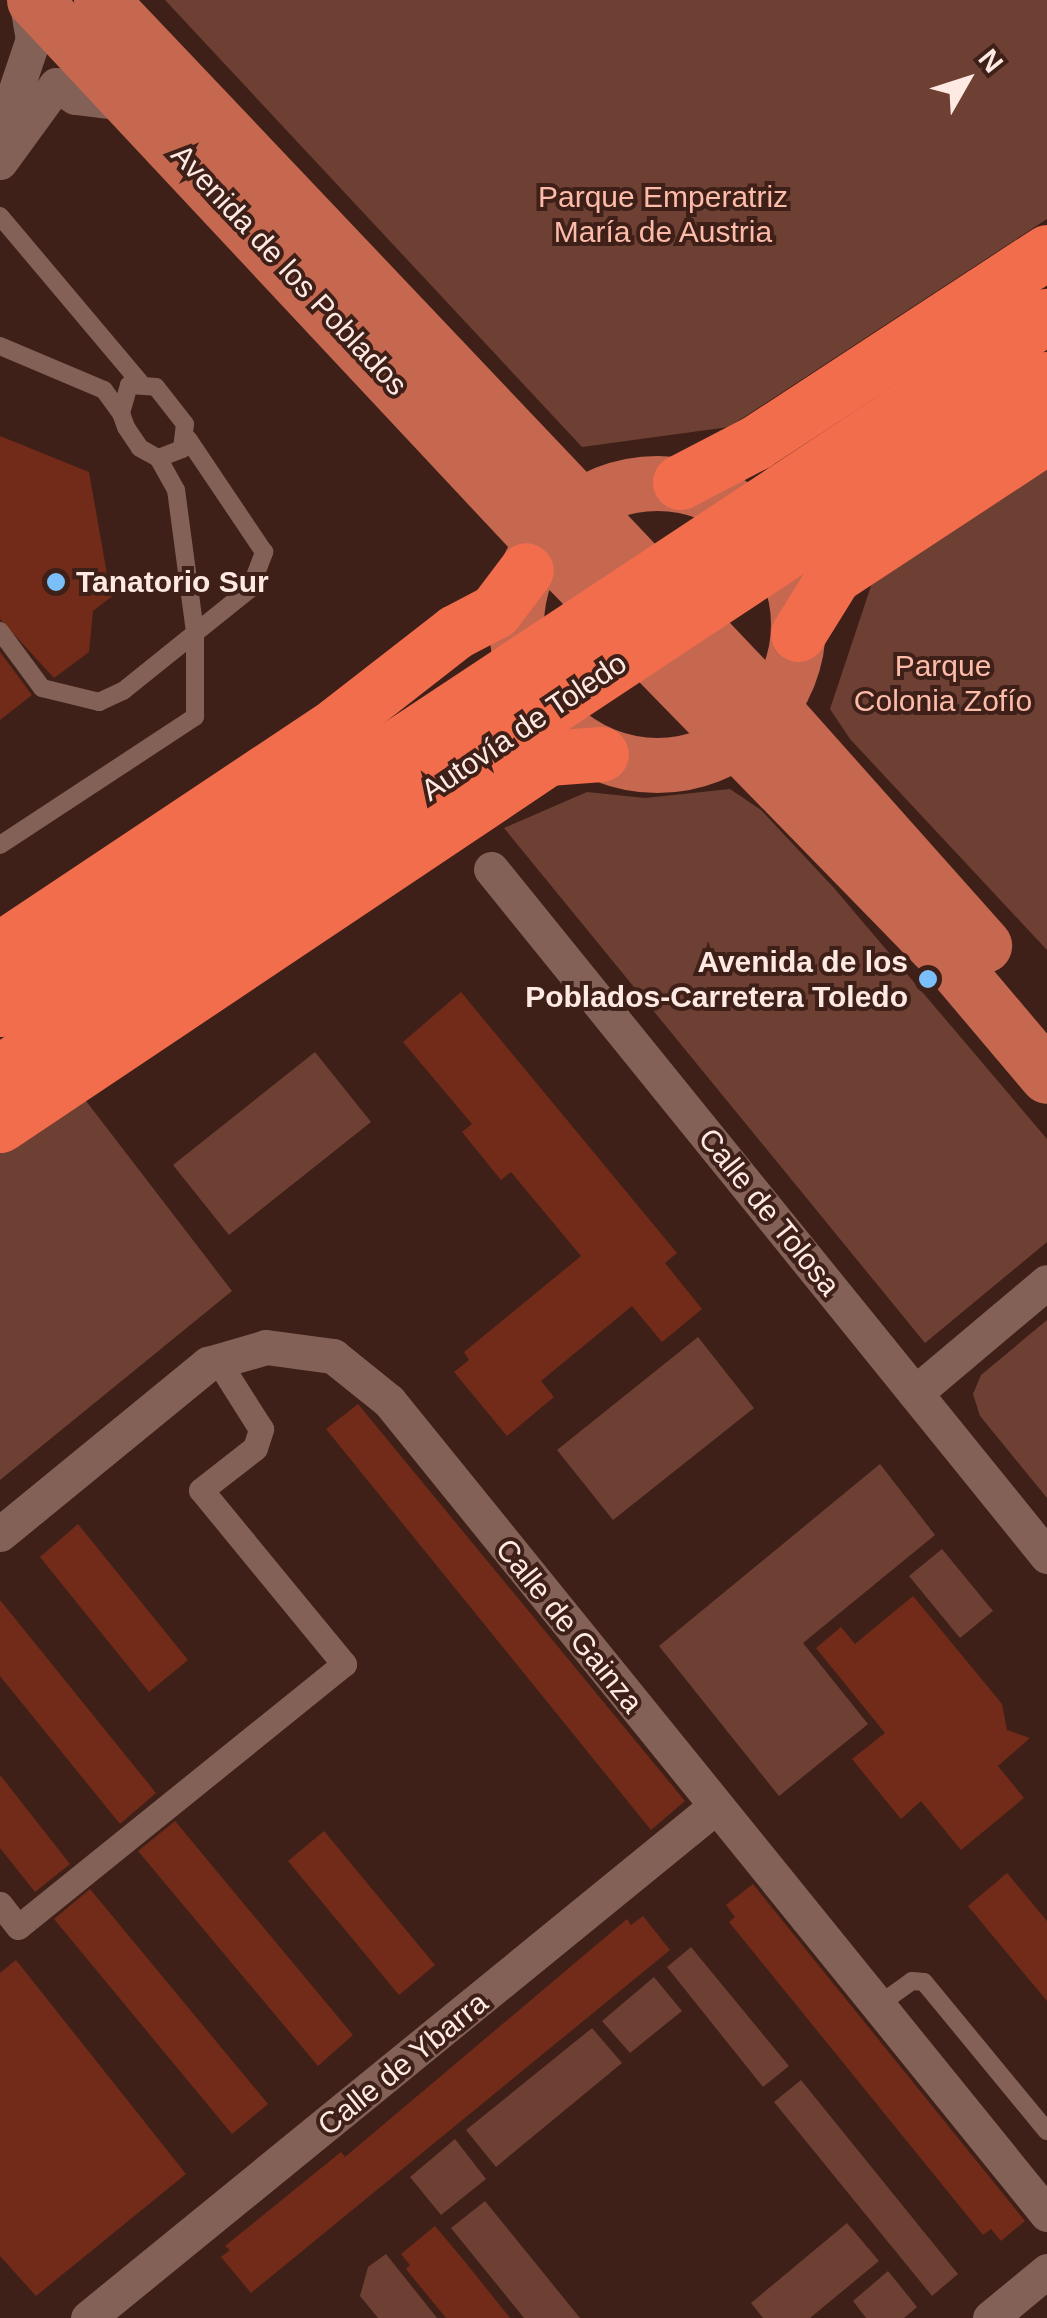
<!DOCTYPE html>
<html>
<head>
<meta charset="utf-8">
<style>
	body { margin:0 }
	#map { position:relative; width:1047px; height:2318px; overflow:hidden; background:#3e2018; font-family:Arial,sans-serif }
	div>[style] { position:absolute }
	.green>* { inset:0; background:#6e3f33 }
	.building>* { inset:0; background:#722b19 }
	.service>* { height:18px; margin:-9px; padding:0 9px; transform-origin:9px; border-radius:9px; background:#846157 }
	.pedestrian>* { height:25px; margin:-12.5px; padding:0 12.5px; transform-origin:12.5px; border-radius:12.5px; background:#846157 }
	.minor>* { height:35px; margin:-17.5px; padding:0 17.5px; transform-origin:17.5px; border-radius:17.5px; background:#846157 }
	.primary>* { height:55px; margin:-27.5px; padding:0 27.5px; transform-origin:27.5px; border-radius:27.5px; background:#c66850 }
	.primary>.ring { margin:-27.5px; padding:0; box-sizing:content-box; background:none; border:55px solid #c66850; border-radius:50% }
	.motorway>* { height:55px; margin:-27.5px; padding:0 27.5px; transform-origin:27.5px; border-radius:27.5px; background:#f26d4c }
	.dots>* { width:28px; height:28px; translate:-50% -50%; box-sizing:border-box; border:5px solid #3e2018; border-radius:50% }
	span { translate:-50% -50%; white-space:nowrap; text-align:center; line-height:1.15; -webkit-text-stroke:8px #3e2018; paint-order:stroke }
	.park-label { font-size:30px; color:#fdbbaa }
	.street-label { font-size:30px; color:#fee9e3 }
	.poi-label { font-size:30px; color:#fee9e3; font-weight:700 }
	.left { translate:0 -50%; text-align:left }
	.right { translate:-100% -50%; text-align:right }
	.north { position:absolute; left:917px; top:30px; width:100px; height:100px; -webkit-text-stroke:8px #3e2018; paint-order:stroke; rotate:51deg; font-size:28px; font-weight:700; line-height:40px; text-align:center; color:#fee9e3 }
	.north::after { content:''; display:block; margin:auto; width:35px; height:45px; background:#fee9e3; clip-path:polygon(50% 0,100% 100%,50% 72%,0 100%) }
</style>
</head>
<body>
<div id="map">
	<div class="green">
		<i style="clip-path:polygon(165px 0,1047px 0,1047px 219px,729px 427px,582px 447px)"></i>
		<i style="clip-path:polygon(1047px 468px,1047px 950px,850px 739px,830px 709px,872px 583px)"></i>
		<i style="clip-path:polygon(730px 789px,761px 810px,834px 888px,1047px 1139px,1047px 1242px,925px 1343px,504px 828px,587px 792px,645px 798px)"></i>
		<i style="clip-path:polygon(315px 1052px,371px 1122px,229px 1235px,173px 1165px)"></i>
		<i style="clip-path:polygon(83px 1097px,232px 1291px,0 1480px,0 1153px)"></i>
		<i style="clip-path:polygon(1047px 1320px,1047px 1498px,980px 1416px,973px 1394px,981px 1375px)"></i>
		<i style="clip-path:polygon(698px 1337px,754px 1408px,613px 1520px,557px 1450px)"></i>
		<i style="clip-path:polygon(880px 1464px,935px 1535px,803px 1643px,868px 1724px,779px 1796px,659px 1646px)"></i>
		<i style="clip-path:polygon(942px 1549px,993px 1611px,960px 1638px,909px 1576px)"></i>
		<i style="clip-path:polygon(691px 1947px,789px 2066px,763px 2087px,667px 1967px)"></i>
		<i style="clip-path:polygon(654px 1977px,682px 2011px,630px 2053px,602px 2021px)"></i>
		<i style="clip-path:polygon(592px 2028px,622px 2063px,496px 2167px,466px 2130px)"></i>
		<i style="clip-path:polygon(801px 2080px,958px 2274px,932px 2296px,774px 2102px)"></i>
		<i style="clip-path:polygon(455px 2139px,486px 2179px,441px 2215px,410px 2177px)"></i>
		<i style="clip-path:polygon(485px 2201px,580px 2318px,524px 2318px,451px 2228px)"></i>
		<i style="clip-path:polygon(847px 2223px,879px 2261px,810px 2318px,763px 2318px,751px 2303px)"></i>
		<i style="clip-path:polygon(386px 2254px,437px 2318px,378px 2318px,360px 2296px,368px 2267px)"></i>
		<i style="clip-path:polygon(888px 2271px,917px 2307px,904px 2318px,866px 2318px,853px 2301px)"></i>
	</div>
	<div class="building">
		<i style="clip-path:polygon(0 436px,89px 472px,107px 574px,119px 591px,93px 611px,89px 652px,54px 678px,0 619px)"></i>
		<i style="clip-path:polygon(0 652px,32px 695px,0 720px)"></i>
		<i style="clip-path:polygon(461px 992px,677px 1253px,665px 1263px,702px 1309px,662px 1342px,632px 1306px,541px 1381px,554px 1397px,507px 1436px,454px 1372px,469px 1360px,464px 1352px,581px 1256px,511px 1172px,501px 1180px,462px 1132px,472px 1124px,403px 1042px)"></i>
		<i style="clip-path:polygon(358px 1404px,685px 1801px,651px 1830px,326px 1429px)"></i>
		<i style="clip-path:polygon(78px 1524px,188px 1660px,149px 1692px,40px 1557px)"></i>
		<i style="clip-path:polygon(913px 1596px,1002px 1704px,1007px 1730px,1030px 1738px,998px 1766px,1024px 1798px,961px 1850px,921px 1801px,901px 1819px,852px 1759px,885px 1733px,816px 1648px,841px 1627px,855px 1644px)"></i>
		<i style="clip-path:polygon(0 1600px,156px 1793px,120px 1824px,0 1676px)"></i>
		<i style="clip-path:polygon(0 1775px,70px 1864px,35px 1892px,0 1848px)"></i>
		<i style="clip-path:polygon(175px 1821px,353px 2035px,318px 2066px,138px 1851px)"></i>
		<i style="clip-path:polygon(324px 1831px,435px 1965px,399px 1995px,288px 1861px)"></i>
		<i style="clip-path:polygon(1007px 1873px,1047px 1921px,1047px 2001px,968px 1906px)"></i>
		<i style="clip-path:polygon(753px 1884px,1025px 2221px,1001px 2241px,991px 2229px,983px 2235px,729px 1922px,735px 1917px,726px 1905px)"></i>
		<i style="clip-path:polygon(90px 1889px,268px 2104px,232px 2134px,54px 1919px)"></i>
		<i style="clip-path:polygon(643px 1916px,670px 1950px,251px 2293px,221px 2257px,230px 2250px,225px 2246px,341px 2152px,345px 2157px,627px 1919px,631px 1925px)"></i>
		<i style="clip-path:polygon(16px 1960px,186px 2174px,36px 2296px,0 2256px,0 1973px)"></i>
		<i style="clip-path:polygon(435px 2226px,466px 2263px,510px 2318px,446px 2318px,406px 2269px,410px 2265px,401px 2254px)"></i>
	</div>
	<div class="service">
		<i style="left:0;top:216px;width:217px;rotate:49.9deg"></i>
		<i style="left:0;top:346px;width:113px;rotate:22.9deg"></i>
		<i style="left:104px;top:390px;width:29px;rotate:54deg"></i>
		<i style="left:0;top:631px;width:71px;rotate:53.6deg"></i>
		<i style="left:42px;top:688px;width:59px;rotate:13.8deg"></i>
		<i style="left:99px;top:702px;width:26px;rotate:-25deg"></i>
		<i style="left:123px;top:691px;width:163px;rotate:-38.8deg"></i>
		<i style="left:250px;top:589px;width:40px;rotate:-69deg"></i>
		<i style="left:264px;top:552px;width:136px;rotate:-123.9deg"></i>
		<i style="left:0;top:845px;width:233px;rotate:-33.3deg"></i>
		<i style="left:195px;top:717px;width:85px;rotate:-90deg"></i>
		<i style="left:195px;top:632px;width:143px;rotate:-97.6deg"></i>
		<i style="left:176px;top:490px;width:37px;rotate:-119deg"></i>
		<i style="left:158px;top:458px;width:21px;rotate:-151deg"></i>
		<i style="left:140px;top:448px;width:25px;rotate:-124deg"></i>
		<i style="left:126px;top:427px;width:15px;rotate:-110deg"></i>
		<i style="left:121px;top:413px;width:29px;rotate:-74deg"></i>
		<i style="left:129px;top:385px;width:27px;rotate:4deg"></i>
		<i style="left:156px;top:387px;width:47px;rotate:51.9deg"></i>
		<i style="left:185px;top:424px;width:25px;rotate:97deg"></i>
		<i style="left:182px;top:449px;width:26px;rotate:159deg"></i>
		<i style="left:877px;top:2006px;width:43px;rotate:-35.5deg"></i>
		<i style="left:912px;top:1981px;width:12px;rotate:5deg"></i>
		<i style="left:924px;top:1982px;width:193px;rotate:50.5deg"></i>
	</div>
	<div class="pedestrian">
		<i style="left:0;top:1904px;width:29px;rotate:52deg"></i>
		<i style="left:18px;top:1927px;width:419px;rotate:-38.9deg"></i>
		<i style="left:344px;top:1664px;width:225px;rotate:-129.4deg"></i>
		<i style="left:201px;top:1490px;width:68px;rotate:-37.9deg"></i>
		<i style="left:255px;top:1448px;width:20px;rotate:-72deg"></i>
		<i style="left:261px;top:1429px;width:80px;rotate:-122.3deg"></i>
	</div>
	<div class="minor">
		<i style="left:0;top:137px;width:103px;rotate:-71.4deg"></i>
		<i style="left:33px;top:39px;width:40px;rotate:-100deg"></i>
		<i style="left:0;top:162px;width:95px;rotate:-54deg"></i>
		<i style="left:56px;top:85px;width:22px;rotate:32deg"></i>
		<i style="left:75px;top:97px;width:58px;rotate:6.9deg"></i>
		<i style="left:491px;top:869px;width:884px;rotate:51.02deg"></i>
		<i style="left:915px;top:1393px;width:172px;rotate:-40.1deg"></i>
		<i style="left:0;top:1534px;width:269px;rotate:-39.3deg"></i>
		<i style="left:208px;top:1364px;width:60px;rotate:-16.3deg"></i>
		<i style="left:266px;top:1347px;width:68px;rotate:7.7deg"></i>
		<i style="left:333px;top:1356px;width:72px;rotate:38.8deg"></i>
		<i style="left:389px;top:1401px;width:1046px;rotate:51.02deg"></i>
		<i style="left:88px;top:2318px;width:809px;rotate:-39.18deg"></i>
		<i style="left:990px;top:2318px;width:74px;rotate:-39.5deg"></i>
	</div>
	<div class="primary">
		<i style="left:34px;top:0;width:742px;rotate:46.91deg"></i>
		<i style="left:541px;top:542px;width:583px;rotate:45.7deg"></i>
		<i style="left:948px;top:959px;width:153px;rotate:49.8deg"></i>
		<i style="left:101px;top:0;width:975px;rotate:46.5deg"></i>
		<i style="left:772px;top:707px;width:319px;rotate:48.3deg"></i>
		<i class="ring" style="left:516px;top:483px;width:227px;height:227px"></i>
	</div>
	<div class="motorway">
		<i style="left:680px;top:482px;width:85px;rotate:-27.5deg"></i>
		<i style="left:755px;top:443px;width:349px;rotate:-33.2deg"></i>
		<i style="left:798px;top:634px;width:68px;rotate:-58.2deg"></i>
		<i style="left:834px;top:576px;width:255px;rotate:-33.3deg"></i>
		<i style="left:0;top:949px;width:405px;rotate:-33.7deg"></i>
		<i style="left:337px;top:724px;width:150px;rotate:-37.9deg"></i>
		<i style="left:455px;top:632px;width:45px;rotate:-27.7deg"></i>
		<i style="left:495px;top:611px;width:51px;rotate:-52.9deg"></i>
		<i style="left:0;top:1009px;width:1256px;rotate:-33.5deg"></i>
		<i style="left:0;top:1072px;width:1256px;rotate:-33.5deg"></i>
		<i style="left:0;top:1125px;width:660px;rotate:-33.81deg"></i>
		<i style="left:548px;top:758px;width:53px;rotate:-4.3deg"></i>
	</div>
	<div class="dots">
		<i style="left:56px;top:582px;background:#7abff8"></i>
		<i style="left:928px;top:979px;background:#7abff8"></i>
	</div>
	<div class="park-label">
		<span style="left:663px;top:214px">Parque Emperatriz<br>María de Austria</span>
		<span style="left:943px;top:683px">Parque<br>Colonia Zofío</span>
	</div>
	<div class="street-label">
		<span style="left:289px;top:270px;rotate:47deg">Avenida de los Poblados</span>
		<span style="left:524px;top:727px;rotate:-34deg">Autovía de Toledo</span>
		<span style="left:769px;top:1212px;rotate:51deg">Calle de Tolosa</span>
		<span style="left:569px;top:1626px;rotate:51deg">Calle de Gainza</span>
		<span style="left:403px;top:2064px;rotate:-39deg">Calle de Ybarra</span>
	</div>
	<div class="poi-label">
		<span class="left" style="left:76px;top:582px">Tanatorio Sur</span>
		<span class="right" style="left:908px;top:979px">Avenida de los<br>Poblados-Carretera Toledo</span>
	</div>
	<div class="north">N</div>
</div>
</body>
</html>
